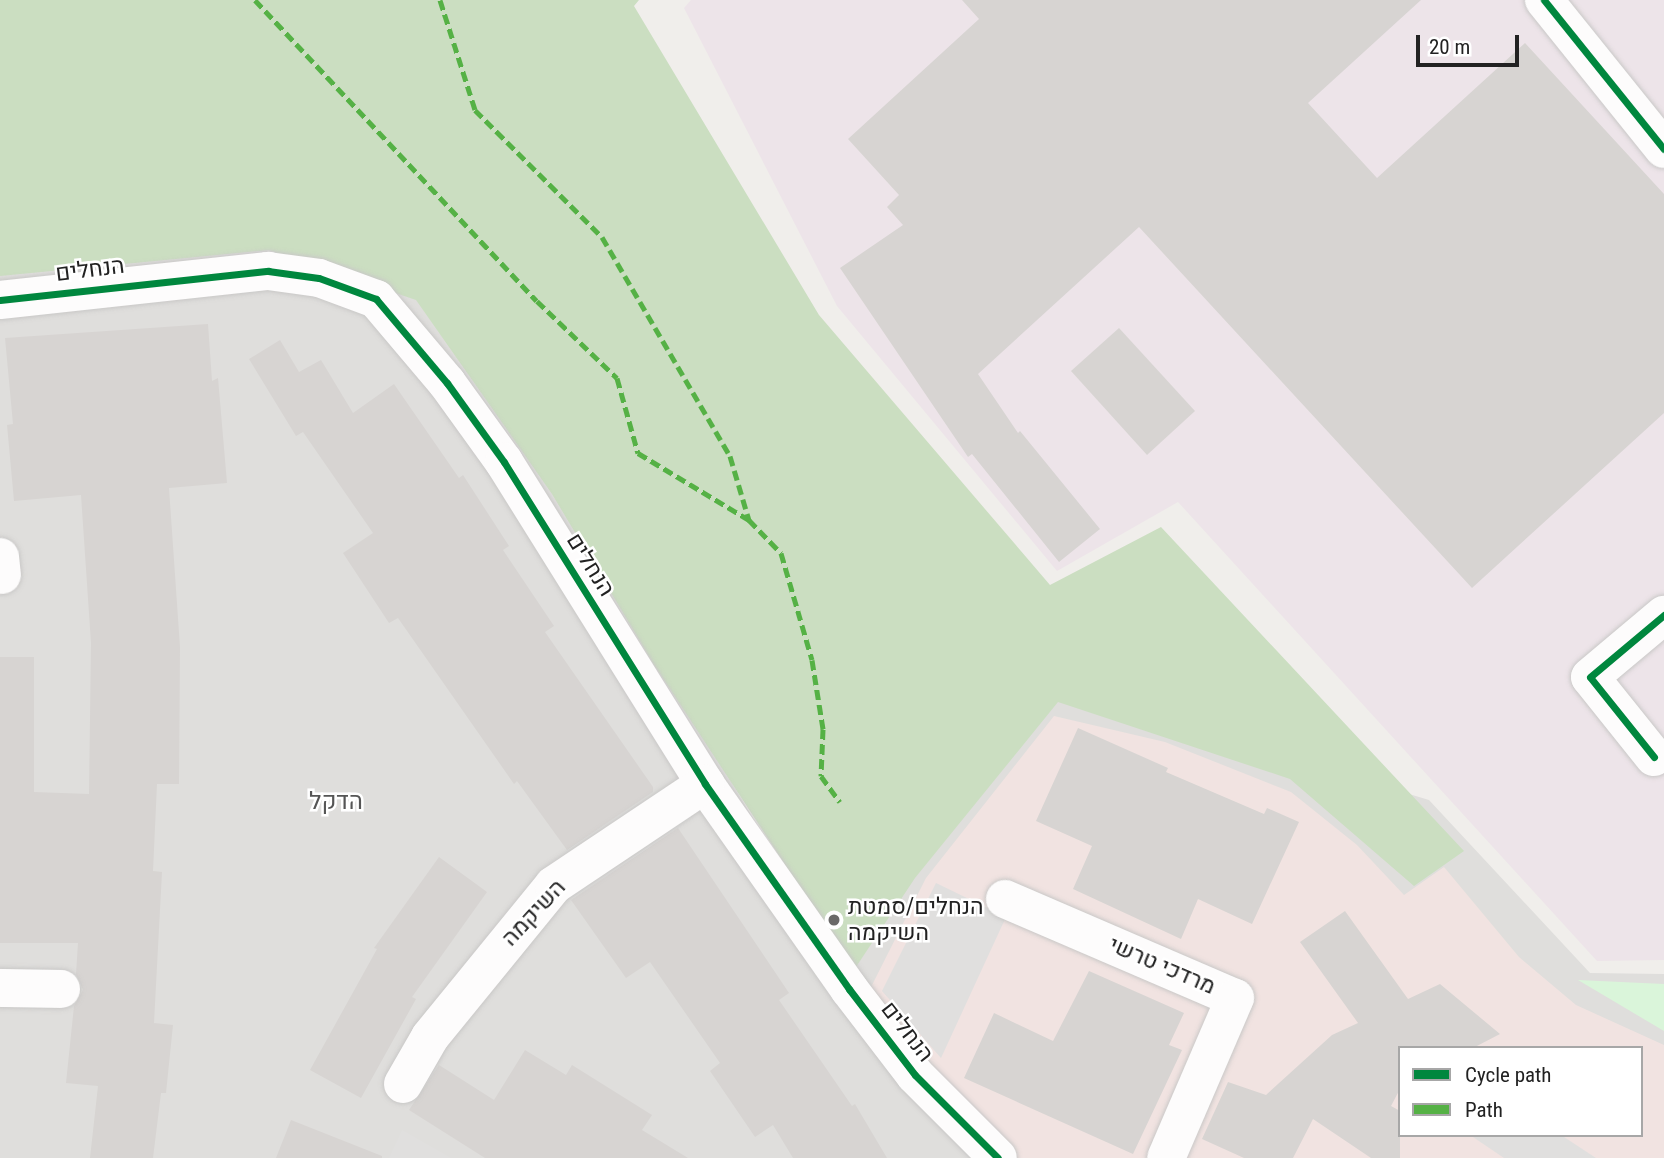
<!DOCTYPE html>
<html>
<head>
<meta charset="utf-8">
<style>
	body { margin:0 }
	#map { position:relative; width:1664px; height:1158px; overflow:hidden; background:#f0eeeb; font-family:"Roboto Condensed",Heebo,sans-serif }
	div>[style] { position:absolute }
	.residential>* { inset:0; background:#dfdedc }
	.commercial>* { inset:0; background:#f1e3e1 }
	.industrial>* { inset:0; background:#ede4e9 }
	.forest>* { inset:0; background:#cbdec1 }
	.park>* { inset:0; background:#daf5da }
	.parking>* { inset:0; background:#e0dfde }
	.building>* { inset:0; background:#d7d4d2 }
	.roads { filter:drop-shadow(0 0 2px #c9c8c7) drop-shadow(0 0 2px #c9c8c7) }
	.minor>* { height:38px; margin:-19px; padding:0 19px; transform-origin:19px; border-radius:19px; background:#fdfcfc }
	.quiet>* { height:5px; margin-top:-2.5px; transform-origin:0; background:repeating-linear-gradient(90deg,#55b145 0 10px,transparent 0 15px) }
	.cycleway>* { height:7px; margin:-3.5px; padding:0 3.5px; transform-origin:3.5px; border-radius:3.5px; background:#00873e }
	.dots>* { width:19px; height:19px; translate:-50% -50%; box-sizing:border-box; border:4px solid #fff; border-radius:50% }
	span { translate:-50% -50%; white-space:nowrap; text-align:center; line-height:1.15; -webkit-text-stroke:5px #fff; paint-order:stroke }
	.street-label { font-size:23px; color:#222 }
	.poi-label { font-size:23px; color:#222 }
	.left { translate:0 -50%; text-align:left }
	.neighbourhood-label { font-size:24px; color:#555 }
	.legend { position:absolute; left:1398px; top:1046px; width:245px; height:91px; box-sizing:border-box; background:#fff; border:2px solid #a7a7a7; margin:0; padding:9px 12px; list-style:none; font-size:21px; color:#222 }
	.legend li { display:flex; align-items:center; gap:14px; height:35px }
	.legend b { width:35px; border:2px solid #a7a7a7 }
	.scale { position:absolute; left:1416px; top:35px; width:103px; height:32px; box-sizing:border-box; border:4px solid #222; border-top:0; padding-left:9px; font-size:21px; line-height:24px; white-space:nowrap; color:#222; -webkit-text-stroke:5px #fff; paint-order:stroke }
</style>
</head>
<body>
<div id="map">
	<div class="residential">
		<i style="clip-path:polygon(evenodd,395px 214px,831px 950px,1055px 687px,1429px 800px,1590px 973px,1664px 974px,1664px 1158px,0 1158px,0 254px,395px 214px,1400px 1048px,1641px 1048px,1641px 1135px,1400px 1135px,1400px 1048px)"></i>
	</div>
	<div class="commercial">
		<i style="clip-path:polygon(evenodd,1054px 716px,1165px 742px,1291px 792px,1357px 845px,1404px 895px,1444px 867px,1519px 957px,1576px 1005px,1664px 1045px,1664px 1158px,999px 1158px,867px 995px,926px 878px,1054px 716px,1400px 1048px,1641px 1048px,1641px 1135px,1400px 1135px,1400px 1048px)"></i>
	</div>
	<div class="industrial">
		<i style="clip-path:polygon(691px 0,1664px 0,1664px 960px,1597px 961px,1178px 502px,1057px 571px,837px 306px,684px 8px)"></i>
	</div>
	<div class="forest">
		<i style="clip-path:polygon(0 0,639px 0,634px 6px,819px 315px,1050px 585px,1161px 527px,1464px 851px,1414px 886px,1290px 779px,1058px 702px,915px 878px,854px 970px,653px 663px,552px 494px,416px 300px,269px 250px,0 276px)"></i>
	</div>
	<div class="park">
		<i style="clip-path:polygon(1578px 980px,1664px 984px,1664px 1031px)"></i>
	</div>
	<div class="parking">
		<i style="clip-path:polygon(936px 883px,1006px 917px,941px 1058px,882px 991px)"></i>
		<i style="clip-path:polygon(402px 1130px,451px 1158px,389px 1158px)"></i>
		<i style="clip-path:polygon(1470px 1135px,1561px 1135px,1596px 1158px,1504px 1158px)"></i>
	</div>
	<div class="building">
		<i style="clip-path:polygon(962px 0,1421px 0,1308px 103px,1377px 178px,1525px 43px,1664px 194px,1664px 413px,1472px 588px,1139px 227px,978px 374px,1018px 433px,1020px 431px,1100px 529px,1059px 562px,972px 454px,968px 457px,840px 268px,903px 225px,887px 207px,899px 195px,848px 139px,979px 19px)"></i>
		<i style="clip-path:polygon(208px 324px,212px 381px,218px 378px,227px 483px,169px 488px,180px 647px,179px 784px,157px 784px,153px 871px,162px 872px,154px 1023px,173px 1025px,166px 1093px,161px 1093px,153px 1158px,90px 1158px,98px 1086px,66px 1083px,74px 1006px,83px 990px,76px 974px,78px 943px,0 943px,0 657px,34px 657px,34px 792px,89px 794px,91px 643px,81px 495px,14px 501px,7px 425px,13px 424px,5px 338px)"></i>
		<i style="clip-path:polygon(1119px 328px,1195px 411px,1147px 455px,1071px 371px)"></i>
		<i style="clip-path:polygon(280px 340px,299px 372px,321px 360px,353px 413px,394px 384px,459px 478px,463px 475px,509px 546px,503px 550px,554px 626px,545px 632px,653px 787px,653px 792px,567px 850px,517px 781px,514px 784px,398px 618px,389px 623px,343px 553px,373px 533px,303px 432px,296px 436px,249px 359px)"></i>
		<i style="clip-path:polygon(1078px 728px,1168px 768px,1166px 772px,1264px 814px,1267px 808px,1299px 822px,1252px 924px,1198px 899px,1181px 939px,1073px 889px,1092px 846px,1036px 821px)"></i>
		<i style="clip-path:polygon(678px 828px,789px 993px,779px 1000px,852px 1106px,855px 1104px,887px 1158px,793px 1158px,773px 1125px,755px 1137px,710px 1071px,720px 1063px,650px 962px,626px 978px,571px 900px)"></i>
		<i style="clip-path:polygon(439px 857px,487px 892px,412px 997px,416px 999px,361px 1098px,310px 1070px,377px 949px,374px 948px)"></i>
		<i style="clip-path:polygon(1345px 911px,1408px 999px,1440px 984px,1500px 1034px,1473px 1048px,1400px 1048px,1400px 1089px,1391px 1106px,1400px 1111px,1400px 1158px,1371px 1158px,1313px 1119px,1293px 1158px,1244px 1158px,1202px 1139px,1228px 1082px,1266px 1095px,1332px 1035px,1358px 1023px,1300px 942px)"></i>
		<i style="clip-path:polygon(1089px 971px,1184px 1013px,1169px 1045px,1182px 1050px,1133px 1154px,964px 1078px,994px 1013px,1053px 1041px)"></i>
		<i style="clip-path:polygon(525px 1050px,566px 1075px,572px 1065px,652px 1115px,642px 1130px,688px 1158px,485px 1158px,409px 1110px,439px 1065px,494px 1100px)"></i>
		<i style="clip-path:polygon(291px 1120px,382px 1156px,382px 1158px,276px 1158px)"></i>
	</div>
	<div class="roads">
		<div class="minor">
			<i style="left:1544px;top:0;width:191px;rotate:51.2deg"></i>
			<i style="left:0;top:300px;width:270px;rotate:-6.2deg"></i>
			<i style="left:268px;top:271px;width:51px;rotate:7.8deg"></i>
			<i style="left:319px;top:278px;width:61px;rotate:20.2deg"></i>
			<i style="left:376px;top:299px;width:110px;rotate:49.8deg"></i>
			<i style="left:447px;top:383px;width:97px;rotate:54.2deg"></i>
			<i style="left:504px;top:462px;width:380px;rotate:58deg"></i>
			<i style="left:705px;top:784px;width:251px;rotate:54.9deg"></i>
			<i style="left:849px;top:989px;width:108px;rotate:52.5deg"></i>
			<i style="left:915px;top:1075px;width:117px;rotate:45deg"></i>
			<i style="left:0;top:557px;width:18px;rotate:84deg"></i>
			<i style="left:1654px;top:757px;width:102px;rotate:-128.7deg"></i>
			<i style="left:1590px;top:677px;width:97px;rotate:-40deg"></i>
			<i style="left:1005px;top:899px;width:250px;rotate:23.3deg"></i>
			<i style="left:1235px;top:998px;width:174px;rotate:113.3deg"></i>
			<i style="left:0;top:988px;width:61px;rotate:0.9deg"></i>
			<i style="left:403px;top:1084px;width:54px;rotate:-60.1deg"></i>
			<i style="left:430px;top:1037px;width:196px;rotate:-50.8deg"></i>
			<i style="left:554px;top:885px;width:182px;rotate:-33.8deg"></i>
		</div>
	</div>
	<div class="quiet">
		<i style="left:255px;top:0;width:412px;rotate:46.9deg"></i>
		<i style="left:537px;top:301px;width:111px;rotate:43.9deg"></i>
		<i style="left:617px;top:378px;width:78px;rotate:74.4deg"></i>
		<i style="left:638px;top:453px;width:130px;rotate:31.1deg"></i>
		<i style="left:749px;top:520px;width:46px;rotate:45.9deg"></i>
		<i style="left:781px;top:553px;width:111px;rotate:73.8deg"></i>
		<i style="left:812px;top:660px;width:70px;rotate:80.9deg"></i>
		<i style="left:823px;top:729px;width:47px;rotate:92.4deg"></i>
		<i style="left:821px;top:776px;width:32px;rotate:54deg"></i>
		<i style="left:440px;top:0;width:115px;rotate:72.3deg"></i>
		<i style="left:475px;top:110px;width:180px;rotate:45deg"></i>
		<i style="left:602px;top:237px;width:254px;rotate:59.7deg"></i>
		<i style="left:730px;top:456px;width:67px;rotate:73.5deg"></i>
	</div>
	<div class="cycleway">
		<i style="left:1544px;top:0;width:191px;rotate:51.2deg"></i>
		<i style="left:0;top:300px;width:270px;rotate:-6.2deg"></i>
		<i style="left:268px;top:271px;width:51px;rotate:7.8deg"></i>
		<i style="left:319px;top:278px;width:61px;rotate:20.2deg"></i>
		<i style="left:376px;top:299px;width:110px;rotate:49.8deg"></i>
		<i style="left:447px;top:383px;width:97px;rotate:54.2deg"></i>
		<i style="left:504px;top:462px;width:380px;rotate:58deg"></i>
		<i style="left:705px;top:784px;width:251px;rotate:54.9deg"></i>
		<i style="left:849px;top:989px;width:108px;rotate:52.5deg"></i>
		<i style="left:915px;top:1075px;width:117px;rotate:45deg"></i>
		<i style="left:1654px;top:757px;width:102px;rotate:-128.7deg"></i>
		<i style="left:1590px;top:677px;width:97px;rotate:-40deg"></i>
	</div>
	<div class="dots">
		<i style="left:834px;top:920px;background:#6a6968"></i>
	</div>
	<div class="street-label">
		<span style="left:90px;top:270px;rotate:-7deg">הנחלים</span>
		<span style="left:590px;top:565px;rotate:58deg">הנחלים</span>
		<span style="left:534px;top:913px;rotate:-47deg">השיקמה</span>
		<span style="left:1162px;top:966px;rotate:23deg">מרדכי טרשי</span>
		<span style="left:907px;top:1032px;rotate:52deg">הנחלים</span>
	</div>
	<div class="poi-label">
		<span class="left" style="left:848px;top:920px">הנחלים/סמטת<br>השיקמה</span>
	</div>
	<div class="neighbourhood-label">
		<span style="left:336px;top:802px">הדקל</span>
	</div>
	<ul class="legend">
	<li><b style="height:9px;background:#00873e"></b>Cycle path</li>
	<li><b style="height:9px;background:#55b145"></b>Path</li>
	</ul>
	<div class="scale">20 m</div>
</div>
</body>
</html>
